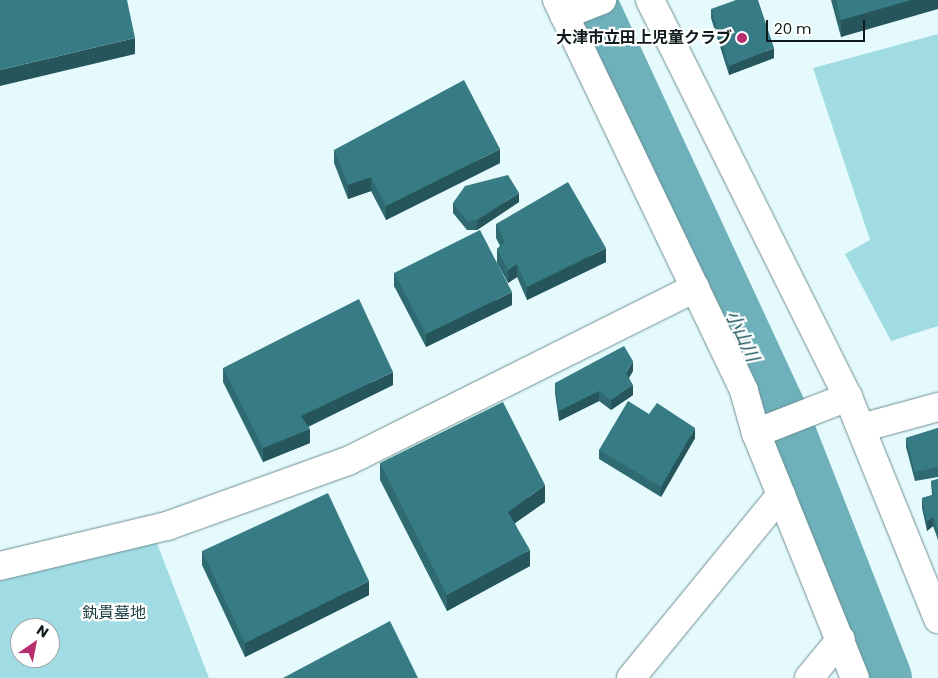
<!DOCTYPE html>
<html>
<head>
<meta charset="utf-8">
<style>
	body { margin:0 }
	#map { position:relative; width:938px; height:678px; overflow:hidden; background:#e5fafd; font-family:Poppins,"Noto Sans JP",sans-serif }
	div>[style] { position:absolute }
	.green>* { inset:0; background:#a1dce4 }
	.river>* { height:59px; margin:-29.5px; padding:0 29.5px; transform-origin:29.5px; border-radius:29.5px; background:#6eb1ba }
	.roads { filter:drop-shadow(0 0 1px #6d8d92) drop-shadow(0 0 1px #6d8d92) }
	.minor>* { height:28px; margin:-14px; padding:0 14px; transform-origin:14px; border-radius:14px; background:#fff }
	.tertiary>* { height:28px; margin:-14px; padding:0 14px; transform-origin:14px; border-radius:14px; background:#fff }
	.wall>* { inset:0; background:#2f6a72 }
	.shaded-wall>* { inset:0; background:#26565c }
	.building>* { inset:0; background:#377b84 }
	.dots>* { width:14px; height:14px; translate:-50% -50%; box-sizing:border-box; border:2px solid #fff; border-radius:50% }
	span { translate:-50% -50%; white-space:nowrap; text-align:center; line-height:1.15; -webkit-text-stroke:4.5px #fff; paint-order:stroke }
	.poi-label { font-size:16px; color:#0f1b1d; font-weight:700 }
	.right { translate:-100% -50%; text-align:right }
	.park-label { font-size:16px; color:#1b3c41 }
	.water-label { font-size:18px; color:#0c4a51; font-style:italic }
	.north { position:absolute; left:10px; top:618px; width:50px; height:50px; box-sizing:border-box; background:#fff; border:1px solid #9fa4a5; border-radius:50%; rotate:33deg; font-size:14px; font-weight:700; line-height:20px; text-align:center; color:#0f1b1d }
	.north::after { content:''; display:block; margin:auto; width:18px; height:22px; background:#b62e6e; clip-path:polygon(50% 0,100% 100%,50% 72%,0 100%) }
	.scale { position:absolute; left:766px; top:20px; width:99px; height:22px; box-sizing:border-box; border:2px solid #0f1b1d; border-top:0; padding-left:6px; font-size:15px; line-height:18px; white-space:nowrap; color:#0f1b1d; -webkit-text-stroke:4px #fff; paint-order:stroke }
</style>
</head>
<body>
<div id="map">
	<div class="green">
		<i style="clip-path:polygon(938px 34px,938px 326px,891px 341px,845px 254px,870px 240px,813px 68px)"></i>
		<i style="clip-path:polygon(evenodd,153px 533px,209px 678px,0 678px,0 572px,153px 533px,20px 628px,50px 628px,50px 658px,20px 658px,20px 628px)"></i>
	</div>
	<div class="river">
		<i style="left:586px;top:0;width:458px;rotate:65.1deg"></i>
		<i style="left:779px;top:415px;width:282px;rotate:68.6deg"></i>
	</div>
	<div class="roads">
		<div class="minor">
			<i style="left:557px;top:0;width:433px;rotate:64.4deg"></i>
			<i style="left:744px;top:391px;width:44px;rotate:74.1deg"></i>
			<i style="left:756px;top:433px;width:264px;rotate:68deg"></i>
			<i style="left:650px;top:0;width:444px;rotate:63.5deg"></i>
			<i style="left:848px;top:397px;width:240px;rotate:67.9deg"></i>
			<i style="left:564px;top:15px;width:41px;rotate:-21.5deg"></i>
			<i style="left:861px;top:428px;width:80px;rotate:-15.3deg"></i>
			<i style="left:756px;top:433px;width:99px;rotate:-21.4deg"></i>
			<i style="left:0;top:566px;width:172px;rotate:-13.5deg"></i>
			<i style="left:167px;top:526px;width:192px;rotate:-19.8deg"></i>
			<i style="left:348px;top:461px;width:388px;rotate:-26.5deg"></i>
			<i style="left:809px;top:678px;width:50px;rotate:-50.6deg"></i>
		</div>
		<div class="tertiary">
			<i style="left:631px;top:678px;width:237px;rotate:-50.7deg"></i>
		</div>
	</div>
	<div class="wall">
		<i style="clip-path:polygon(831px 0,938px 0,841px 37px)"></i>
		<i style="clip-path:polygon(711px 9px,774px 58px,729px 75px,711px 18px)"></i>
		<i style="clip-path:polygon(334px 150px,500px 163px,386px 220px,371px 191px,348px 199px,334px 163px)"></i>
		<i style="clip-path:polygon(519px 202px,477px 230px,467px 230px,453px 213px,453px 203px)"></i>
		<i style="clip-path:polygon(496px 224px,606px 262px,527px 300px,517px 277px,508px 283px,497px 263px,497px 249px,500px 246px,496px 238px)"></i>
		<i style="clip-path:polygon(394px 273px,512px 305px,426px 347px,394px 286px)"></i>
		<i style="clip-path:polygon(223px 368px,393px 385px,308px 427px,310px 443px,263px 462px,223px 382px)"></i>
		<i style="clip-path:polygon(633px 371px,629px 378px,633px 395px,611px 410px,599px 401px,559px 421px,555px 393px,555px 383px)"></i>
		<i style="clip-path:polygon(649px 414px,695px 438px,661px 497px,599px 459px,599px 450px)"></i>
		<i style="clip-path:polygon(938px 428px,938px 477px,915px 481px,906px 447px,906px 438px)"></i>
		<i style="clip-path:polygon(380px 463px,545px 502px,515px 523px,530px 566px,447px 611px,380px 480px)"></i>
		<i style="clip-path:polygon(938px 479px,938px 540px,933px 526px,927px 531px,922px 508px,922px 498px,932px 495px,931px 481px)"></i>
		<i style="clip-path:polygon(202px 551px,369px 595px,245px 657px,202px 565px)"></i>
	</div>
	<div class="shaded-wall">
		<i style="clip-path:polygon(911px 0,938px 0,938px 9px,841px 37px,841px 20px)"></i>
		<i style="clip-path:polygon(135px 38px,135px 54px,0 86px,0 70px)"></i>
		<i style="clip-path:polygon(774px 48px,774px 58px,729px 75px,729px 66px)"></i>
		<i style="clip-path:polygon(500px 149px,500px 163px,386px 220px,386px 206px)"></i>
		<i style="clip-path:polygon(371px 177px,371px 191px,348px 199px,348px 185px)"></i>
		<i style="clip-path:polygon(519px 193px,519px 202px,477px 230px,477px 220px)"></i>
		<i style="clip-path:polygon(606px 248px,606px 262px,527px 300px,527px 287px)"></i>
		<i style="clip-path:polygon(517px 264px,517px 277px,508px 283px,508px 270px)"></i>
		<i style="clip-path:polygon(512px 292px,512px 305px,426px 347px,426px 334px)"></i>
		<i style="clip-path:polygon(633px 361px,633px 371px,626px 382px,626px 373px)"></i>
		<i style="clip-path:polygon(393px 372px,393px 385px,301px 430px,301px 416px)"></i>
		<i style="clip-path:polygon(633px 385px,633px 395px,611px 410px,611px 400px)"></i>
		<i style="clip-path:polygon(599px 391px,599px 401px,559px 421px,559px 411px)"></i>
		<i style="clip-path:polygon(695px 428px,695px 438px,661px 497px,661px 487px)"></i>
		<i style="clip-path:polygon(310px 429px,310px 443px,263px 462px,263px 448px)"></i>
		<i style="clip-path:polygon(545px 485px,545px 502px,508px 528px,508px 512px)"></i>
		<i style="clip-path:polygon(933px 517px,933px 526px,927px 531px,927px 521px)"></i>
		<i style="clip-path:polygon(530px 550px,530px 566px,447px 611px,447px 595px)"></i>
		<i style="clip-path:polygon(369px 581px,369px 595px,245px 657px,245px 643px)"></i>
	</div>
	<div class="building">
		<i style="clip-path:polygon(0 0,127px 0,135px 38px,0 70px)"></i>
		<i style="clip-path:polygon(736px 0,758px 0,774px 48px,729px 66px,711px 9px)"></i>
		<i style="clip-path:polygon(836px 0,911px 0,841px 20px)"></i>
		<i style="clip-path:polygon(464px 80px,500px 149px,386px 206px,371px 177px,348px 185px,334px 150px)"></i>
		<i style="clip-path:polygon(508px 175px,519px 193px,477px 220px,467px 221px,453px 203px,465px 186px)"></i>
		<i style="clip-path:polygon(568px 182px,606px 248px,527px 287px,517px 264px,508px 270px,497px 249px,505px 242px,496px 224px)"></i>
		<i style="clip-path:polygon(480px 230px,512px 292px,426px 334px,394px 273px)"></i>
		<i style="clip-path:polygon(359px 299px,393px 372px,301px 416px,310px 429px,263px 448px,223px 368px)"></i>
		<i style="clip-path:polygon(624px 346px,633px 361px,626px 373px,633px 385px,611px 400px,599px 391px,559px 411px,555px 383px)"></i>
		<i style="clip-path:polygon(628px 401px,649px 414px,657px 403px,695px 428px,661px 487px,599px 450px)"></i>
		<i style="clip-path:polygon(503px 402px,545px 485px,508px 512px,530px 550px,447px 595px,380px 463px)"></i>
		<i style="clip-path:polygon(938px 428px,938px 467px,915px 472px,906px 438px)"></i>
		<i style="clip-path:polygon(938px 479px,938px 530px,933px 517px,927px 521px,922px 498px,933px 495px,931px 481px)"></i>
		<i style="clip-path:polygon(328px 493px,369px 581px,245px 643px,202px 551px)"></i>
		<i style="clip-path:polygon(390px 621px,418px 678px,283px 678px)"></i>
	</div>
	<div class="dots">
		<i style="left:742px;top:38px;background:#b62e6e"></i>
	</div>
	<div class="poi-label">
		<span class="right" style="left:732px;top:38px">大津市立田上児童クラブ</span>
	</div>
	<div class="park-label">
		<span style="left:114px;top:613px">釻貴墓地</span>
	</div>
	<div class="water-label">
		<span style="left:742px;top:336px;rotate:65deg">小山川</span>
	</div>
	<div class="north">N</div>
	<div class="scale">20 m</div>
</div>
</body>
</html>
